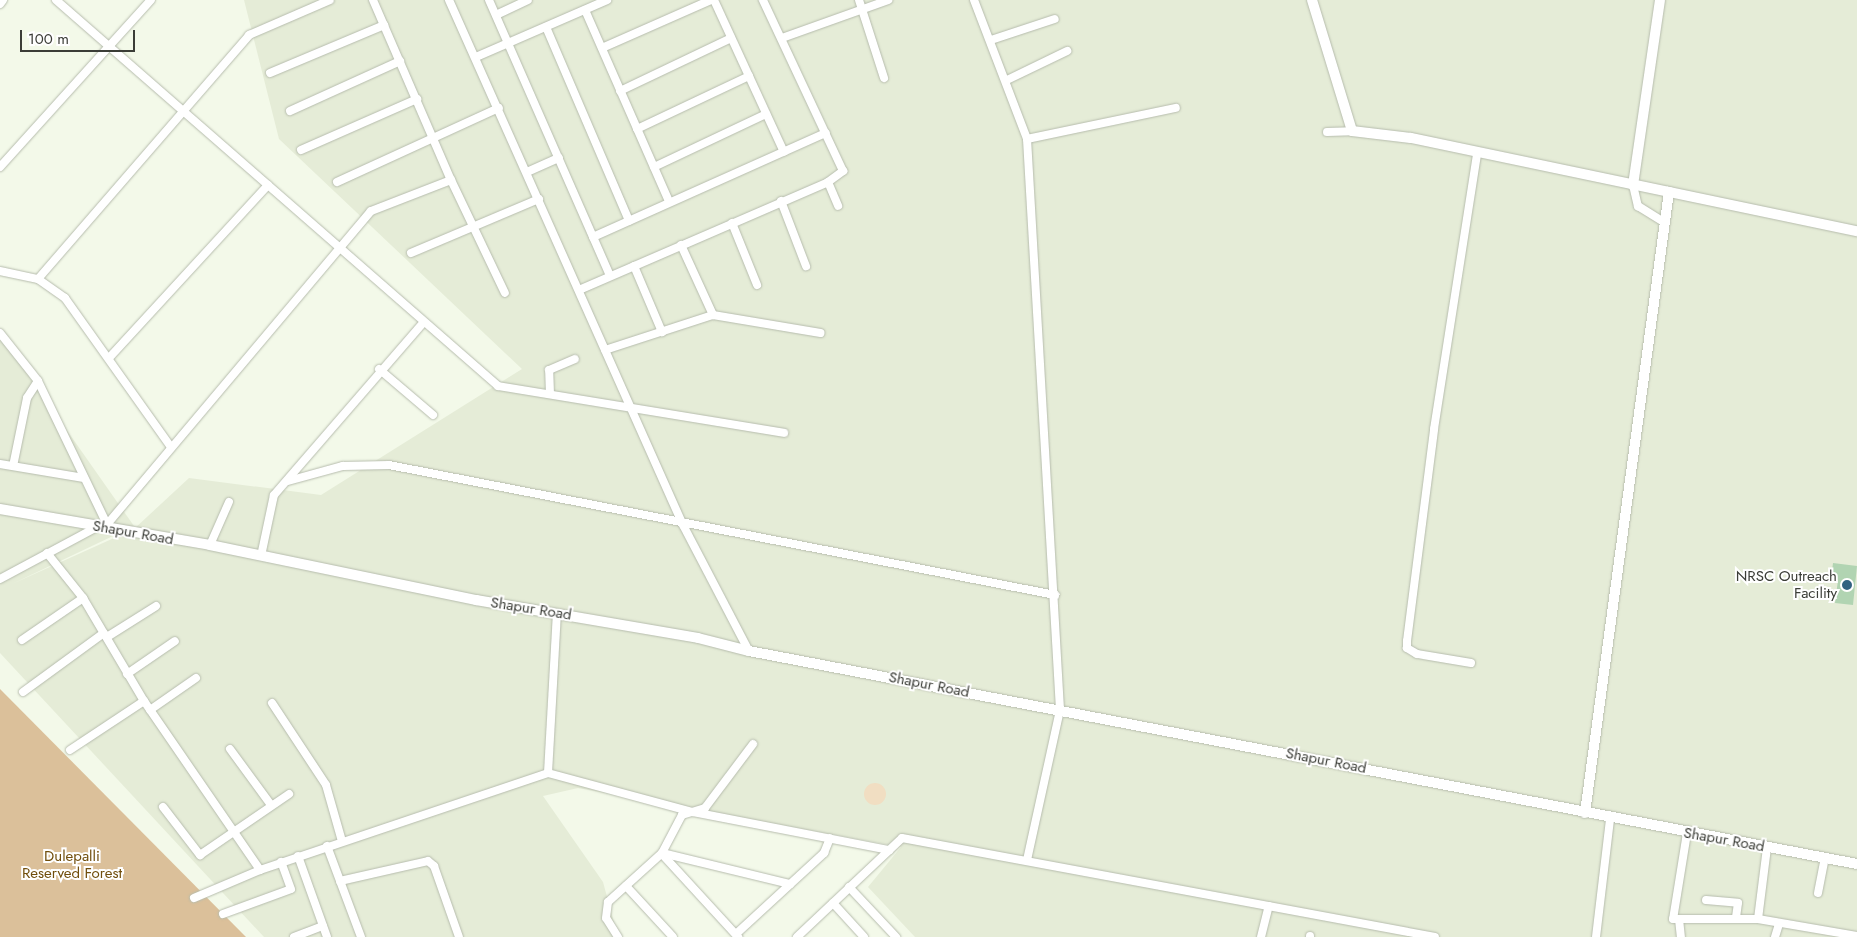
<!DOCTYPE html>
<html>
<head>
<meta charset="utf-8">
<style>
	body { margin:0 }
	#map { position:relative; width:1857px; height:937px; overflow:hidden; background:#f3f9e9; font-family:Jost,sans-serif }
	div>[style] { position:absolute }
	.built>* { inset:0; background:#e5ecd7 }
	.green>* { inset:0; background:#f1dec2 }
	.round { border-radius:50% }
	.forest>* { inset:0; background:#dbc09a }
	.building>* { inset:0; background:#b1d4b2 }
	.roads { filter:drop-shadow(0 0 1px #b6bcad) drop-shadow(0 0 1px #b6bcad) }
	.street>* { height:8px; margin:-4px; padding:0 4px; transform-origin:4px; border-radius:4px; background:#fff }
	.secondary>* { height:10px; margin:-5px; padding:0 5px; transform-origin:5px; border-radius:5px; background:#fff }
	.dots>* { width:14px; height:14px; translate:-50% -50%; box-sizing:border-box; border:2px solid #fff; border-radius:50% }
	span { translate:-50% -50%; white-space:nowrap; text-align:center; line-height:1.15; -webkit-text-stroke:4px #fff; paint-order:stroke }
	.street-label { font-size:15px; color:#3b3d37 }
	.poi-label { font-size:15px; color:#3b3d37 }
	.right { translate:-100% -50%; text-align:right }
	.park-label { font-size:15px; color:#714e0c }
	.scale { position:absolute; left:20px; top:30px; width:115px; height:22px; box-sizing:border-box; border:2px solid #3b3d37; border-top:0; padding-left:6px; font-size:15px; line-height:18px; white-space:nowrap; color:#3b3d37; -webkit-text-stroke:4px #fff; paint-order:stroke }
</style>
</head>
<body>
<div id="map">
	<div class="built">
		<i style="clip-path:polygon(244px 0,1857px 0,1857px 937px,915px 937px,868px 887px,901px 847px,578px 788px,543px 796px,603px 882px,618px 937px,264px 937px,0 653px,0 335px,134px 526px,12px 584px,134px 529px,189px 478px,321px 495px,522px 369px,279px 139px)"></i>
	</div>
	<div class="green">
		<i class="round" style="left:864px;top:783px;width:22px;height:22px"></i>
	</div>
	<div class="forest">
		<i style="clip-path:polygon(0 689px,246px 937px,0 937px)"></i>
	</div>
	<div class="building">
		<i style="clip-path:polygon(1833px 563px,1857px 566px,1853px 605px,1835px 603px,1838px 580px,1831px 579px)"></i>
	</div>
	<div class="roads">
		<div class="street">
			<i style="left:56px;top:0;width:587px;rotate:41.13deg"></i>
			<i style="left:498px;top:386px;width:290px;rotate:9.3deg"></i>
			<i style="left:373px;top:0;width:196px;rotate:66.6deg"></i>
			<i style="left:451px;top:180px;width:125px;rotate:64.5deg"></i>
			<i style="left:449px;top:0;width:575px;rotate:65.98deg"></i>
			<i style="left:683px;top:525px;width:142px;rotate:62.4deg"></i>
			<i style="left:489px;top:0;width:301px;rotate:66.3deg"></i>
			<i style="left:714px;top:0;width:167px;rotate:65.3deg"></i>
			<i style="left:859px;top:0;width:82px;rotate:72.2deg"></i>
			<i style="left:974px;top:0;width:149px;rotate:69.1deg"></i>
			<i style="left:1027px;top:139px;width:572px;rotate:86.69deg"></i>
			<i style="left:1060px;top:710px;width:154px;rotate:102.4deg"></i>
			<i style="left:0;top:4px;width:5px;rotate:-53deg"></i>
			<i style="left:585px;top:10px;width:209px;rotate:66.3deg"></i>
			<i style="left:496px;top:15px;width:35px;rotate:-25deg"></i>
			<i style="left:546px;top:27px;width:211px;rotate:66.8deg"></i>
			<i style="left:782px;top:38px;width:113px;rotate:-19.7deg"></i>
			<i style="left:991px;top:40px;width:67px;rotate:-18.2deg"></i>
			<i style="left:602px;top:48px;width:119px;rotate:-23.8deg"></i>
			<i style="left:476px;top:57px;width:143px;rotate:-23.5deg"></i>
			<i style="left:270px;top:73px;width:124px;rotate:-22.8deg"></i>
			<i style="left:1007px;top:80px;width:67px;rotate:-25.8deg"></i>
			<i style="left:620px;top:91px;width:123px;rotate:-25.5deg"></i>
			<i style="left:290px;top:111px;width:121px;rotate:-24.4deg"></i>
			<i style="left:637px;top:129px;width:124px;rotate:-25.3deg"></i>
			<i style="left:1327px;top:132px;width:25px;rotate:-2deg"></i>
			<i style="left:1027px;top:139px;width:152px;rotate:-11.8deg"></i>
			<i style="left:301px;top:150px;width:127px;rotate:-23.7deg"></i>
			<i style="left:0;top:167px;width:225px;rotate:-47.9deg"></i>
			<i style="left:654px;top:167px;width:124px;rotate:-25.3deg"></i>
			<i style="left:527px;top:172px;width:35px;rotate:-24deg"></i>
			<i style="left:337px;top:182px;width:178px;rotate:-24.6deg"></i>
			<i style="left:828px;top:182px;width:26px;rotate:67deg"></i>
			<i style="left:1633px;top:185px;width:22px;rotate:77deg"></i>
			<i style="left:1638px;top:206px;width:32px;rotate:32deg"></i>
			<i style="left:781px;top:201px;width:70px;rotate:69deg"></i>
			<i style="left:732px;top:223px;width:67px;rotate:68deg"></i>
			<i style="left:593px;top:237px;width:255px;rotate:-24.1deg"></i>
			<i style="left:681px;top:245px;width:77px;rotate:65.4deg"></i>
			<i style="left:411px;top:253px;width:139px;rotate:-22.9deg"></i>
			<i style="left:634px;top:266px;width:72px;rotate:67deg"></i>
			<i style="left:0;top:271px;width:39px;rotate:12deg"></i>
			<i style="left:38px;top:279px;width:33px;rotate:35deg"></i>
			<i style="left:65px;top:298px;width:181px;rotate:54.6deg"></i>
			<i style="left:38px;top:279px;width:323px;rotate:-49.1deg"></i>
			<i style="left:249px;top:35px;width:88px;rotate:-23.4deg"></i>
			<i style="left:579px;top:290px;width:271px;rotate:-23.4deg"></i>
			<i style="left:828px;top:182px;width:19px;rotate:-36deg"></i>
			<i style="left:843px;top:171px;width:189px;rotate:-115.1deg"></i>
			<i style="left:0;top:333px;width:61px;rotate:51.6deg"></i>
			<i style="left:38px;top:381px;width:20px;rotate:123deg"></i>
			<i style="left:27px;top:398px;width:69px;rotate:101.6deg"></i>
			<i style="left:605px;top:350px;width:114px;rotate:-18deg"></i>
			<i style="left:713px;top:315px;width:109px;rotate:9.5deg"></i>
			<i style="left:109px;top:358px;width:235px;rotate:-47.4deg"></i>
			<i style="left:379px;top:369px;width:71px;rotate:40.4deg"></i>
			<i style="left:38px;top:381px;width:157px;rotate:64.3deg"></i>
			<i style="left:550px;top:394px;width:24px;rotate:-92deg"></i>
			<i style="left:549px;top:370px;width:28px;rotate:-23deg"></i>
			<i style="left:0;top:464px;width:85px;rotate:9.5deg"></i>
			<i style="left:288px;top:481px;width:57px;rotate:-15.3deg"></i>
			<i style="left:343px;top:466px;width:46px;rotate:-1.2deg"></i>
			<i style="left:389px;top:465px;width:679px;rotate:11.04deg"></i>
			<i style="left:104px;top:528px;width:414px;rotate:-49.9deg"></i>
			<i style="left:371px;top:211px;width:86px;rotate:-21.2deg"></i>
			<i style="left:210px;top:545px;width:47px;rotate:-66.2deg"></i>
			<i style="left:47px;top:553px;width:58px;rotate:51.3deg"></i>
			<i style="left:83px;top:598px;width:120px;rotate:59.4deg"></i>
			<i style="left:144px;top:701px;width:205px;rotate:55.5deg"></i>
			<i style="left:260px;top:870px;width:304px;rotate:-18.6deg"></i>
			<i style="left:548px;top:773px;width:150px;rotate:15.1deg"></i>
			<i style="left:693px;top:812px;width:200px;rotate:11deg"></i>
			<i style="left:261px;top:556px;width:62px;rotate:-78deg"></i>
			<i style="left:274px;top:495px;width:228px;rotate:-49.1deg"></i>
			<i style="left:0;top:579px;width:110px;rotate:-28.2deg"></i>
			<i style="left:107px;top:637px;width:58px;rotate:-32.3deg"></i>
			<i style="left:22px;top:640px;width:74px;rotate:-34.5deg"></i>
			<i style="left:1471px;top:663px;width:55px;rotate:-170.5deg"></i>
			<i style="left:1417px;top:654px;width:12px;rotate:-149deg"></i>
			<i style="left:1407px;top:648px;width:7px;rotate:-90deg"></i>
			<i style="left:1407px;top:641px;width:214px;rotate:-82.7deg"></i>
			<i style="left:1434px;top:429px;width:279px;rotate:-81.1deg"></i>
			<i style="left:127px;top:674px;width:58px;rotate:-34.5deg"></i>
			<i style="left:23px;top:692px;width:100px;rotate:-36.1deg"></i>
			<i style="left:272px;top:703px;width:98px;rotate:56.6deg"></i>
			<i style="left:326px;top:785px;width:58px;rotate:74.1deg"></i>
			<i style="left:150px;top:710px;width:56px;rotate:-34.8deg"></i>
			<i style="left:230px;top:749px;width:69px;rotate:53.8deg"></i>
			<i style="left:70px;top:750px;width:89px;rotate:-33.5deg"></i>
			<i style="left:548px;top:773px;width:160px;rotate:-86.8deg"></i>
			<i style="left:163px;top:807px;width:61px;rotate:52.4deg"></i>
			<i style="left:200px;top:855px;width:108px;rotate:-34.4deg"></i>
			<i style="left:1687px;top:833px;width:87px;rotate:99.2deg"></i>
			<i style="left:1673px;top:919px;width:85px"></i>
			<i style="left:1758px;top:919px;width:100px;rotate:9.7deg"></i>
			<i style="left:327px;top:846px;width:97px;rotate:69.5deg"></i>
			<i style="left:662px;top:853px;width:132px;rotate:13.6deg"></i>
			<i style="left:662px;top:854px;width:113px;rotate:47.5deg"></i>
			<i style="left:298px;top:856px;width:86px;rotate:70.3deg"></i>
			<i style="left:340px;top:881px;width:90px;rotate:-12.8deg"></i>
			<i style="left:428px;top:861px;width:8px;rotate:40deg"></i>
			<i style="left:434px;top:866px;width:75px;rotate:70.6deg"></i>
			<i style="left:626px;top:886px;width:69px;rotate:47.3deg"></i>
			<i style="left:849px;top:887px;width:69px;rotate:46.8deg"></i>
			<i style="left:1818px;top:893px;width:36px;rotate:-79deg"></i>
			<i style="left:194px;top:898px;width:72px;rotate:-23deg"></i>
			<i style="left:1706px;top:900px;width:32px;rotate:5deg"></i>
			<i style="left:1738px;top:903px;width:14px;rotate:98deg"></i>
			<i style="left:833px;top:903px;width:46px;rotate:47.6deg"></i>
			<i style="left:223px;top:914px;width:72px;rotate:-20.2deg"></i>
			<i style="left:291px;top:889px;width:29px;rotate:-110deg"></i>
			<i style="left:1679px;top:919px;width:18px;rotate:84deg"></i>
			<i style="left:1758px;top:919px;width:72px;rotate:-82.8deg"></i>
			<i style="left:736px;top:934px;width:120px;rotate:-42.6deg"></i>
			<i style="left:824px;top:853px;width:16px;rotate:-68deg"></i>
			<i style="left:294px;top:937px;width:31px;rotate:-21deg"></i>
			<i style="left:618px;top:937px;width:22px;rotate:-122deg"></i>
			<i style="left:606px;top:918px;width:16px;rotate:-83deg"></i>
			<i style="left:608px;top:902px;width:73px;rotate:-42.2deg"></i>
			<i style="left:662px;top:853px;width:43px;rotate:-62.2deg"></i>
			<i style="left:682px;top:815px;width:24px;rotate:-17deg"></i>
			<i style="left:705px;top:808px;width:80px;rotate:-53.1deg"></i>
			<i style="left:797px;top:937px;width:144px;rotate:-43.3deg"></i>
			<i style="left:902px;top:838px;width:542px;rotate:10.52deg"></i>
			<i style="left:1261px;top:937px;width:32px;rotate:-76deg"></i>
			<i style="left:1310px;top:937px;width:1px;rotate:-90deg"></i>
			<i style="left:1596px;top:937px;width:119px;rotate:-83.2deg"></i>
			<i style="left:1775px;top:937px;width:14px;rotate:-73deg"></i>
		</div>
		<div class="secondary">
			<i style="left:1312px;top:0;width:137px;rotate:73deg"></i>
			<i style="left:1352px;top:131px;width:59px;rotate:6.8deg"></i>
			<i style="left:1411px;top:138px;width:456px;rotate:11.8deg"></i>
			<i style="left:1633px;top:185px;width:187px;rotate:-81.7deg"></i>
			<i style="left:0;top:509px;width:213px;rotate:9.7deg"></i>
			<i style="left:210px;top:545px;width:272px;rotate:11.7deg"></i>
			<i style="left:476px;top:600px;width:225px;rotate:9.7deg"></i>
			<i style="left:698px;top:638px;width:53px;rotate:14.3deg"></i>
			<i style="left:749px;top:651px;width:1128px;rotate:10.88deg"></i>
			<i style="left:1585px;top:813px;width:627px;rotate:-82.3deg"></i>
		</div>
	</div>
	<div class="dots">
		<i style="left:1847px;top:585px;background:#316280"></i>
	</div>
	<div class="street-label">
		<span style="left:133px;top:533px;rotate:10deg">Shapur Road</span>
		<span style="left:531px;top:609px;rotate:9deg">Shapur Road</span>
		<span style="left:929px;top:685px;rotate:11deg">Shapur Road</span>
		<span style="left:1326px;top:761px;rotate:11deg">Shapur Road</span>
		<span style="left:1724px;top:840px;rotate:10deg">Shapur Road</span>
	</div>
	<div class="poi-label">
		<span class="right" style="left:1837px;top:585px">NRSC Outreach<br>Facility</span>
	</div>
	<div class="park-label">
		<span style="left:72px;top:865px">Dulepalli<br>Reserved Forest</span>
	</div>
	<div class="scale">100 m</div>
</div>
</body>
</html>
